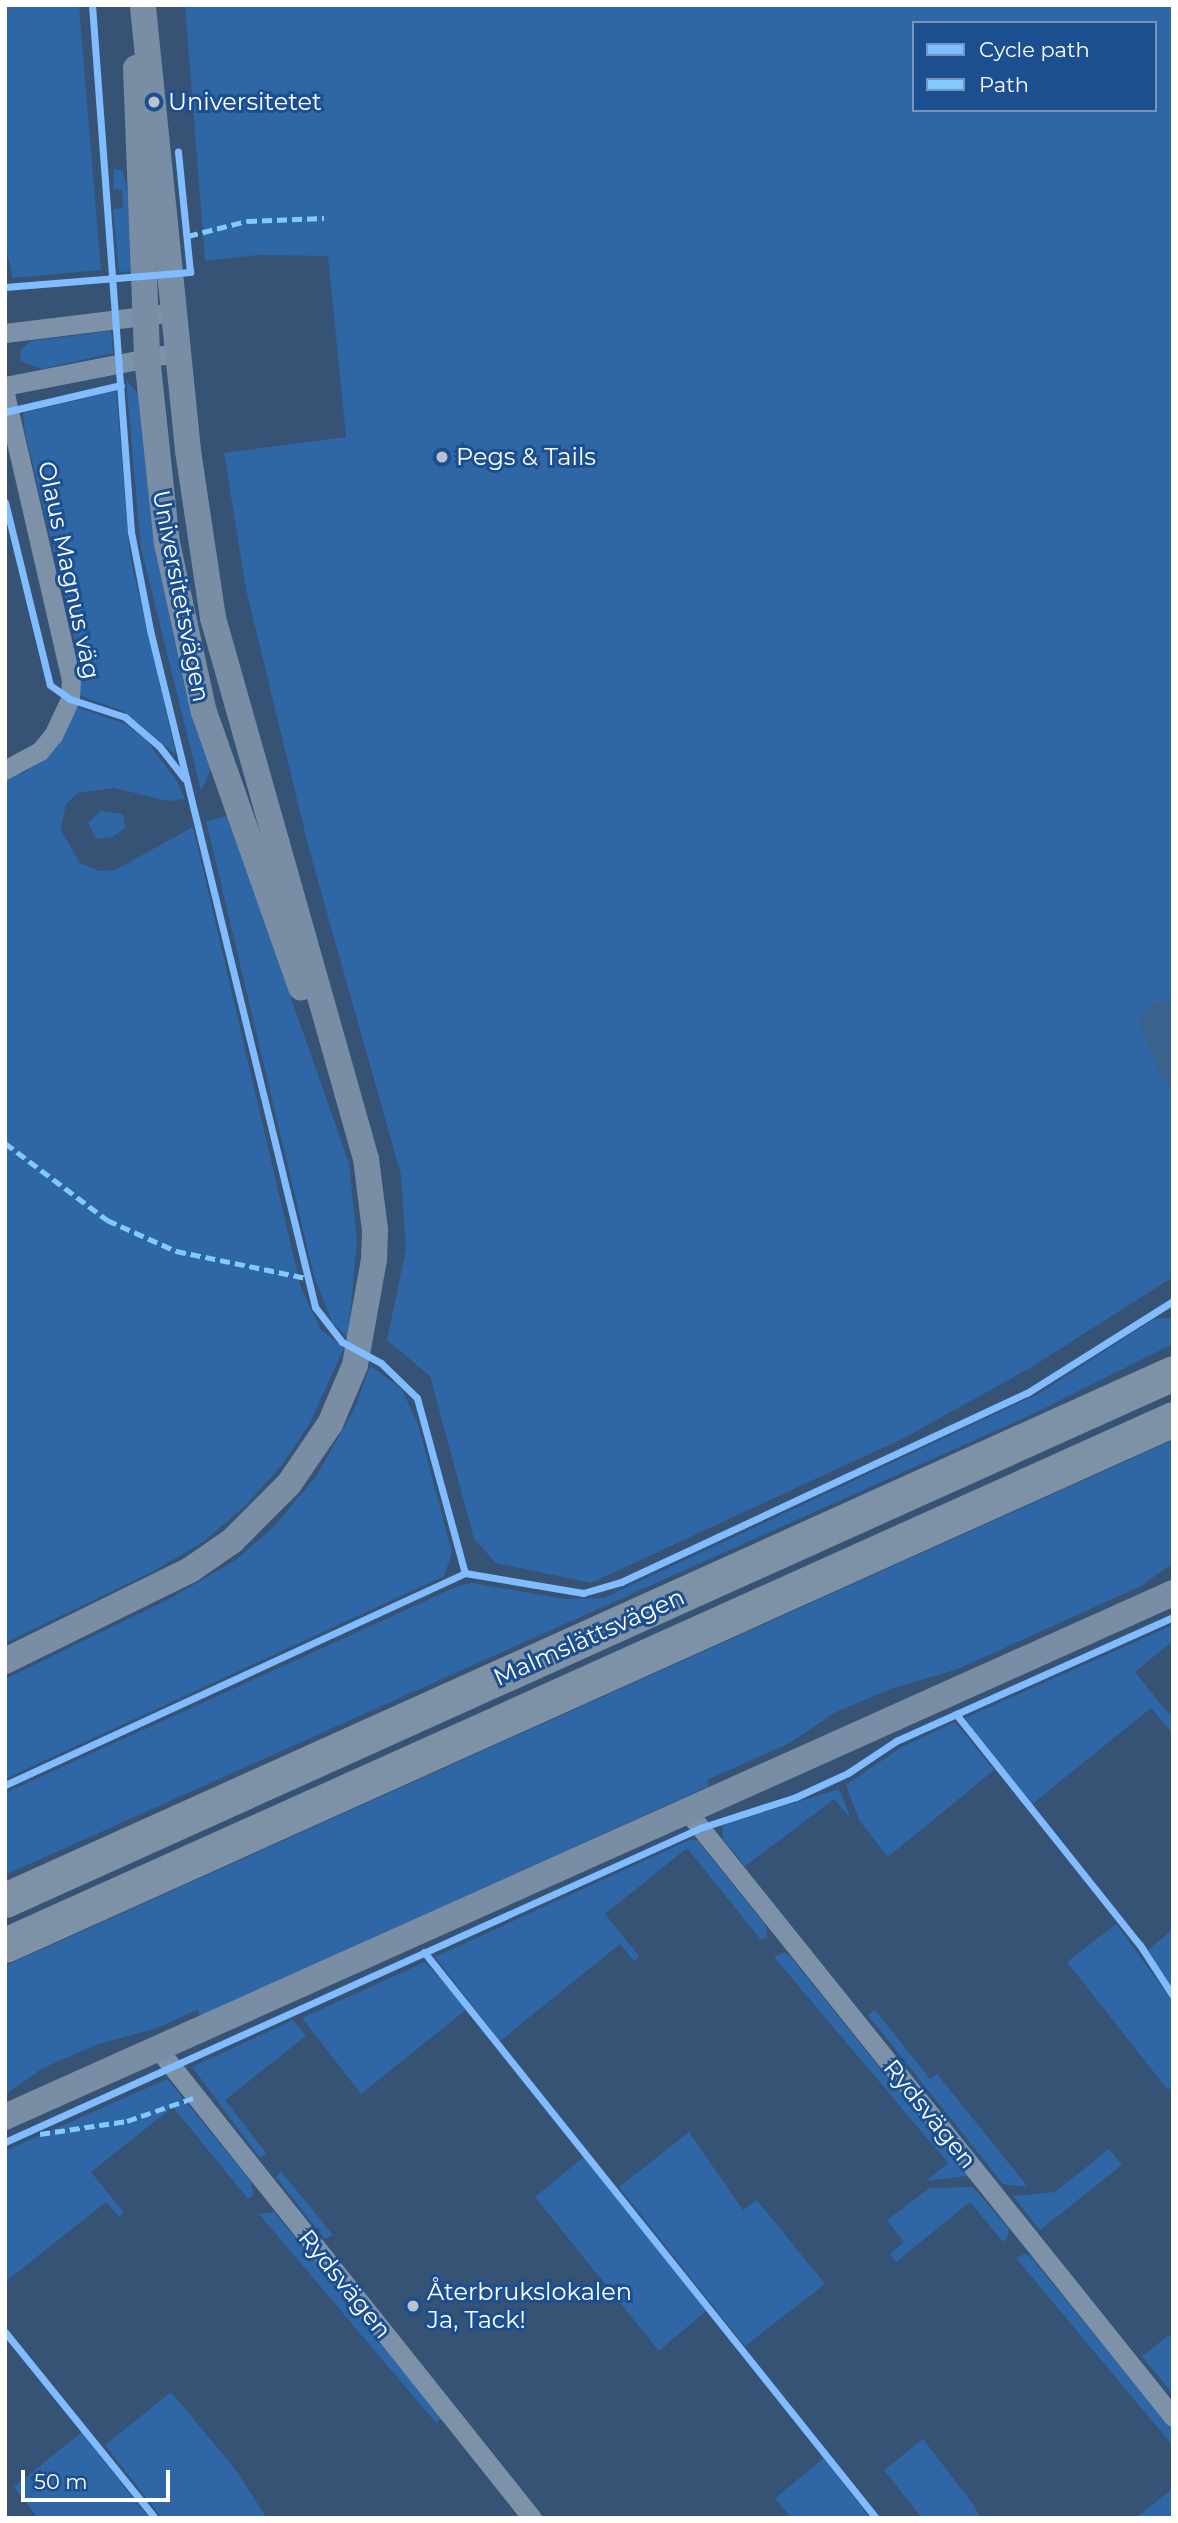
<!DOCTYPE html>
<html>
<head>
<meta charset="utf-8">
<style>
	body { margin:0 }
	#map { position:relative; width:1178px; height:2523px; overflow:hidden; background:#365274; font-family:Montserrat,sans-serif }
	div>[style] { position:absolute }
	.green>* { inset:0; background:#2f66a5 }
	.water>* { inset:0; background:#3b618d }
	.street>* { height:19px; margin:-9.5px; padding:0 9.5px; transform-origin:9.5px; border-radius:9.5px; background:#7d92a8 }
	.secondary>* { height:26px; margin:-13px; padding:0 13px; transform-origin:13px; border-radius:13px; background:#798da4 }
	.highway>* { height:35px; margin:-17.5px; padding:0 17.5px; transform-origin:17.5px; border-radius:17.5px; background:#7e92a7 }
	.quiet>* { height:5px; margin-top:-2.5px; transform-origin:0; background:repeating-linear-gradient(90deg,#80caff 0 10px,transparent 0 15px) }
	.cycleway>* { height:7px; margin:-3.5px; padding:0 3.5px; transform-origin:3.5px; border-radius:3.5px; background:#80bcff }
	.dots>* { width:19px; height:19px; translate:-50% -50%; box-sizing:border-box; border:4px solid #1b4f8f; border-radius:50% }
	span { translate:-50% -50%; white-space:nowrap; text-align:center; line-height:1.15; -webkit-text-stroke:6px #1b4f8f; paint-order:stroke }
	.poi-label { font-size:24px; color:#fff }
	.left { translate:0 -50%; text-align:left }
	.street-label { font-size:24px; color:#fff }
	.frame { position:absolute; inset:0; border:7px solid #fff; pointer-events:none }
	.legend { position:absolute; left:912px; top:21px; width:245px; height:91px; box-sizing:border-box; background:#1b4f8f; border:2px solid #7695bc; margin:0; padding:9px 12px; list-style:none; font-size:21px; color:#fff }
	.legend li { display:flex; align-items:center; gap:14px; height:35px }
	.legend b { width:35px; border:2px solid #7695bc }
	.scale { position:absolute; left:21px; top:2470px; width:149px; height:32px; box-sizing:border-box; border:4px solid #fff; border-top:0; padding-left:9px; font-size:21px; line-height:24px; white-space:nowrap; color:#fff; -webkit-text-stroke:5px #1b4f8f; paint-order:stroke }
</style>
</head>
<body>
<div id="map">
	<div class="green">
		<i style="clip-path:polygon(5px 5px,79px 5px,101px 270px,13px 278px,5px 244px)"></i>
		<i style="clip-path:polygon(evenodd,185px 5px,1173px 5px,1173px 1277px,1030px 1368px,904px 1438px,591px 1583px,496px 1563px,474px 1539px,430px 1376px,387px 1340px,406px 1249px,401px 1175px,309px 849px,246px 589px,224px 453px,346px 437px,328px 256px,258px 255px,205px 261px,185px 5px,914px 23px,1155px 23px,1155px 110px,914px 110px,914px 23px)"></i>
		<i style="clip-path:polygon(114px 169px,122px 170px,131px 205px,134px 271px,119px 272px,113px 209px,123px 208px,122px 190px,113px 189px)"></i>
		<i style="clip-path:polygon(111px 331px,113px 353px,42px 369px,21px 361px,20px 350px,31px 341px)"></i>
		<i style="clip-path:polygon(126px 380px,138px 394px,211px 769px,201px 791px,141px 548px)"></i>
		<i style="clip-path:polygon(116px 391px,130px 556px,176px 755px,125px 712px,79px 695px,79px 658px,24px 427px,23px 413px)"></i>
		<i style="clip-path:polygon(77px 707px,125px 724px,147px 741px,178px 783px,185px 799px,168px 801px,114px 788px,78px 793px,66px 804px,61px 830px,80px 863px,99px 871px,115px 870px,193px 827px,301px 1288px,321px 1330px,344px 1348px,309px 1425px,282px 1465px,244px 1507px,203px 1542px,154px 1571px,5px 1643px,5px 778px,24px 773px,49px 754px)"></i>
		<i style="clip-path:polygon(101px 811px,123px 814px,125px 828px,112px 837px,96px 839px,88px 823px)"></i>
		<i style="clip-path:polygon(227px 816px,349px 1163px,357px 1241px,348px 1338px,332px 1322px,314px 1276px,206px 821px)"></i>
		<i style="clip-path:polygon(1173px 1318px,1173px 1344px,1035px 1413px,5px 1875px,5px 1793px,458px 1586px,473px 1583px,565px 1599px,604px 1598px,1040px 1393px,1154px 1319px)"></i>
		<i style="clip-path:polygon(370px 1366px,401px 1388px,418px 1424px,452px 1553px,444px 1576px,5px 1779px,5px 1679px,171px 1598px,237px 1559px,273px 1527px,315px 1478px,354px 1410px)"></i>
		<i style="clip-path:polygon(1173px 1440px,1173px 1563px,1141px 1586px,958px 1669px,890px 1689px,834px 1713px,790px 1743px,707px 1780px,709px 1786px,200px 2016px,197px 2010px,155px 2029px,98px 2044px,43px 2068px,5px 2095px,5px 1966px)"></i>
		<i style="clip-path:polygon(1173px 1625px,1173px 1641px,1135px 1672px,1173px 1719px,1173px 1734px,1151px 1708px,1031px 1805px,965px 1718px)"></i>
		<i style="clip-path:polygon(955px 1722px,994px 1770px,888px 1857px,859px 1820px,846px 1785px,900px 1748px)"></i>
		<i style="clip-path:polygon(839px 1789px,851px 1819px,834px 1799px,745px 1866px,723px 1839px,722px 1827px,727px 1824px)"></i>
		<i style="clip-path:polygon(689px 1840px,697px 1840px,766px 1926px,767px 1937px,761px 1940px,687px 1848px,605px 1914px,639px 1956px,634px 1961px,620px 1944px,500px 2041px,435px 1957px)"></i>
		<i style="clip-path:polygon(1116px 1924px,1173px 2002px,1173px 2086px,1168px 2090px,1067px 1962px)"></i>
		<i style="clip-path:polygon(1173px 1929px,1173px 1989px,1148px 1950px)"></i>
		<i style="clip-path:polygon(784px 1952px,789px 1955px,967px 2176px,926px 2181px,948px 2163px,774px 1957px)"></i>
		<i style="clip-path:polygon(425px 1962px,467px 2009px,361px 2094px,302px 2018px)"></i>
		<i style="clip-path:polygon(875px 2010px,930px 2079px,937px 2074px,1028px 2187px,1003px 2184px,868px 2015px)"></i>
		<i style="clip-path:polygon(293px 2020px,306px 2036px,225px 2100px,267px 2154px,260px 2158px,192px 2067px)"></i>
		<i style="clip-path:polygon(167px 2079px,251px 2181px,253px 2195px,248px 2199px,173px 2107px,91px 2172px,124px 2213px,119px 2217px,106px 2202px,5px 2282px,5px 2151px)"></i>
		<i style="clip-path:polygon(689px 2132px,743px 2210px,757px 2200px,825px 2284px,745px 2346px,619px 2187px)"></i>
		<i style="clip-path:polygon(1109px 2149px,1122px 2165px,1040px 2230px,1013px 2196px,1055px 2192px)"></i>
		<i style="clip-path:polygon(585px 2156px,706px 2311px,659px 2351px,535px 2197px)"></i>
		<i style="clip-path:polygon(281px 2171px,333px 2235px,325px 2239px,276px 2177px)"></i>
		<i style="clip-path:polygon(973px 2187px,1009px 2229px,1007px 2238px,1003px 2242px,970px 2202px,896px 2262px,890px 2254px,904px 2242px,887px 2220px,930px 2188px)"></i>
		<i style="clip-path:polygon(274px 2212px,442px 2418px,436px 2423px,259px 2214px)"></i>
		<i style="clip-path:polygon(1024px 2254px,1030px 2256px,1173px 2431px,1173px 2446px,1016px 2258px)"></i>
		<i style="clip-path:polygon(1169px 2335px,1173px 2339px,1173px 2394px,1142px 2356px)"></i>
		<i style="clip-path:polygon(171px 2392px,235px 2469px,267px 2518px,162px 2518px,105px 2445px)"></i>
		<i style="clip-path:polygon(82px 2432px,121px 2483px,149px 2518px,38px 2518px,14px 2487px)"></i>
		<i style="clip-path:polygon(923px 2439px,973px 2504px,981px 2518px,922px 2518px,884px 2470px)"></i>
		<i style="clip-path:polygon(824px 2458px,870px 2518px,791px 2518px,775px 2498px)"></i>
		<i style="clip-path:polygon(1173px 2488px,1173px 2518px,1136px 2518px)"></i>
	</div>
	<div class="water">
		<i style="clip-path:polygon(1173px 999px,1173px 1084px,1170px 1086px,1161px 1077px,1139px 1021px,1147px 1006px)"></i>
	</div>
	<div class="street">
		<i style="left:5px;top:333px;width:171px;rotate:-7deg"></i>
		<i style="left:5px;top:386px;width:176px;rotate:-11.1deg"></i>
		<i style="left:5px;top:394px;width:293px;rotate:77deg"></i>
		<i style="left:71px;top:679px;width:20px;rotate:93deg"></i>
		<i style="left:70px;top:699px;width:40px;rotate:115deg"></i>
		<i style="left:53px;top:735px;width:21px;rotate:129deg"></i>
		<i style="left:40px;top:751px;width:40px;rotate:152deg"></i>
		<i style="left:687px;top:1811px;width:777px;rotate:51.27deg"></i>
		<i style="left:158px;top:2049px;width:600px;rotate:51.43deg"></i>
	</div>
	<div class="secondary">
		<i style="left:136px;top:68px;width:289px;rotate:87.8deg"></i>
		<i style="left:147px;top:357px;width:187px;rotate:83.9deg"></i>
		<i style="left:167px;top:543px;width:173px;rotate:77.7deg"></i>
		<i style="left:204px;top:712px;width:292px;rotate:70.6deg"></i>
		<i style="left:5px;top:1661px;width:206px;rotate:-26.2deg"></i>
		<i style="left:190px;top:1570px;width:51px;rotate:-34.6deg"></i>
		<i style="left:232px;top:1541px;width:81px;rotate:-45deg"></i>
		<i style="left:289px;top:1484px;width:73px;rotate:-55.7deg"></i>
		<i style="left:330px;top:1424px;width:64px;rotate:-67deg"></i>
		<i style="left:355px;top:1365px;width:108px;rotate:-79.8deg"></i>
		<i style="left:374px;top:1259px;width:29px;rotate:-88deg"></i>
		<i style="left:375px;top:1230px;width:72px;rotate:-97.2deg"></i>
		<i style="left:366px;top:1159px;width:562px;rotate:-105.79deg"></i>
		<i style="left:213px;top:618px;width:170px;rotate:-98.5deg"></i>
		<i style="left:188px;top:450px;width:447px;rotate:-95.8deg"></i>
		<i style="left:5px;top:2117px;width:1280px;rotate:-24.16deg"></i>
	</div>
	<div class="highway">
		<i style="left:5px;top:1900px;width:1281px;rotate:-24.28deg"></i>
		<i style="left:5px;top:1945px;width:1281px;rotate:-24.24deg"></i>
	</div>
	<div class="quiet">
		<i style="left:188px;top:236px;width:61px;rotate:-14.3deg"></i>
		<i style="left:247px;top:221px;width:77px;rotate:-2.2deg"></i>
		<i style="left:5px;top:1143px;width:128px;rotate:37deg"></i>
		<i style="left:107px;top:1220px;width:76px;rotate:24.2deg"></i>
		<i style="left:176px;top:1251px;width:133px;rotate:11.7deg"></i>
		<i style="left:40px;top:2134px;width:88px;rotate:-8.5deg"></i>
		<i style="left:127px;top:2121px;width:73px;rotate:-19.2deg"></i>
	</div>
	<div class="cycleway">
		<i style="left:92px;top:5px;width:528px;rotate:85.77deg"></i>
		<i style="left:131px;top:532px;width:100px;rotate:79deg"></i>
		<i style="left:150px;top:630px;width:697px;rotate:76.3deg"></i>
		<i style="left:315px;top:1307px;width:44px;rotate:52.4deg"></i>
		<i style="left:342px;top:1342px;width:44px;rotate:28.3deg"></i>
		<i style="left:381px;top:1363px;width:50px;rotate:44.2deg"></i>
		<i style="left:417px;top:1398px;width:181px;rotate:74.7deg"></i>
		<i style="left:5px;top:287px;width:186px;rotate:-4.6deg"></i>
		<i style="left:190px;top:272px;width:121px;rotate:-95.7deg"></i>
		<i style="left:5px;top:412px;width:119px;rotate:-13.1deg"></i>
		<i style="left:5px;top:502px;width:188px;rotate:76.2deg"></i>
		<i style="left:50px;top:685px;width:24px;rotate:35deg"></i>
		<i style="left:70px;top:699px;width:58px;rotate:18.1deg"></i>
		<i style="left:125px;top:717px;width:45px;rotate:40.5deg"></i>
		<i style="left:159px;top:746px;width:41px;rotate:52deg"></i>
		<i style="left:956px;top:1714px;width:295px;rotate:51.5deg"></i>
		<i style="left:1140px;top:1945px;width:61px;rotate:57.1deg"></i>
		<i style="left:5px;top:1785px;width:507px;rotate:-24.74deg"></i>
		<i style="left:465px;top:1573px;width:120px;rotate:9.6deg"></i>
		<i style="left:583px;top:1593px;width:40px;rotate:-16deg"></i>
		<i style="left:621px;top:1582px;width:448px;rotate:-25deg"></i>
		<i style="left:1027px;top:1393px;width:173px;rotate:-32.2deg"></i>
		<i style="left:424px;top:1952px;width:724px;rotate:51.39deg"></i>
		<i style="left:5px;top:2142px;width:763px;rotate:-24.31deg"></i>
		<i style="left:700px;top:1828px;width:101px;rotate:-17.9deg"></i>
		<i style="left:796px;top:1797px;width:57px;rotate:-24.8deg"></i>
		<i style="left:848px;top:1773px;width:58px;rotate:-33.7deg"></i>
		<i style="left:896px;top:1741px;width:303px;rotate:-24.1deg"></i>
		<i style="left:5px;top:2332px;width:239px;rotate:51.1deg"></i>
	</div>
	<div class="dots">
		<i style="left:154px;top:102px;background:#b9c2ce"></i>
		<i style="left:442px;top:457px;background:#b9c2ce"></i>
		<i style="left:413px;top:2306px;background:#b9c2ce"></i>
	</div>
	<div class="poi-label">
		<span class="left" style="left:168px;top:102px">Universitetet</span>
		<span class="left" style="left:456px;top:457px">Pegs &amp; Tails</span>
		<span class="left" style="left:427px;top:2306px">Återbrukslokalen<br>Ja, Tack!</span>
	</div>
	<div class="street-label">
		<span style="left:69px;top:570px;rotate:78deg">Olaus Magnus väg</span>
		<span style="left:181px;top:596px;rotate:79deg">Universitetsvägen</span>
		<span style="left:589px;top:1637px;rotate:-24deg">Malmslättsvägen</span>
		<span style="left:930px;top:2114px;rotate:51deg">Rydsvägen</span>
		<span style="left:345px;top:2284px;rotate:51deg">Rydsvägen</span>
	</div>
	<div class="frame"></div>
	<ul class="legend">
	<li><b style="height:9px;background:#80bcff"></b>Cycle path</li>
	<li><b style="height:9px;background:#80caff"></b>Path</li>
	</ul>
	<div class="scale">50 m</div>
</div>
</body>
</html>
